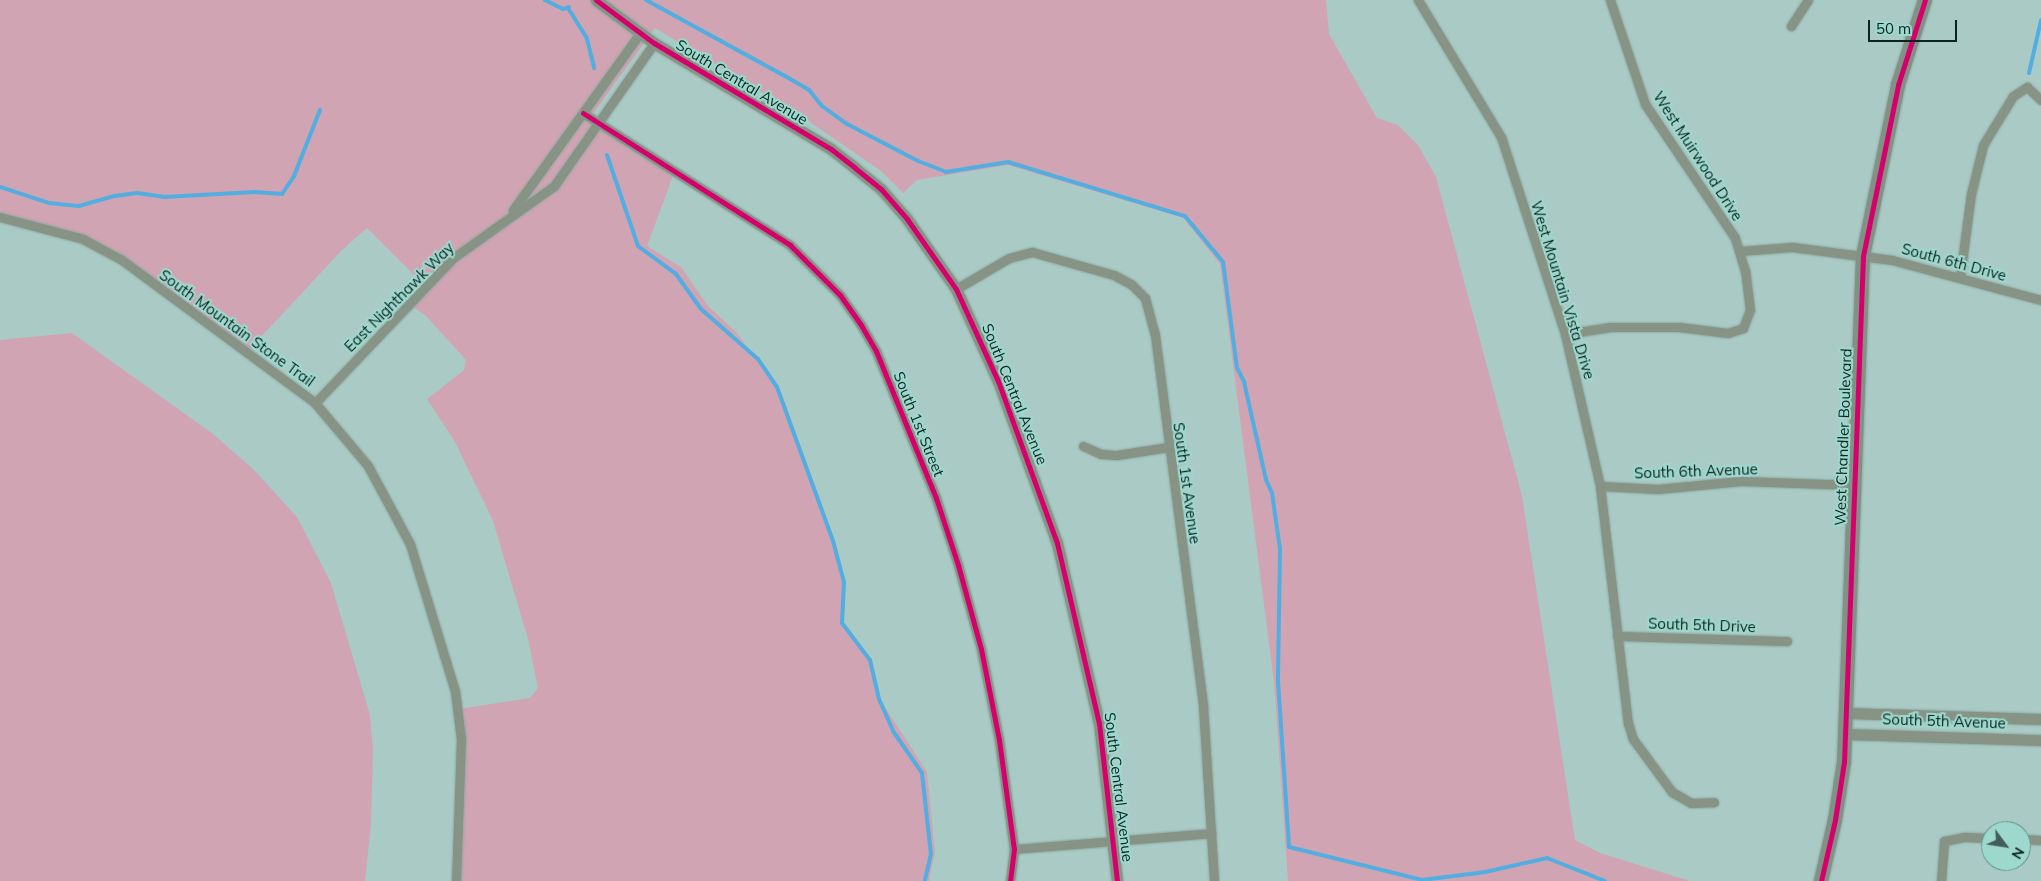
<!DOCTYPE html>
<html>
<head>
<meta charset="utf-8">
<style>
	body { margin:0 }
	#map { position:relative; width:2041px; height:881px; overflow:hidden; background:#aacbc5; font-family:Mulish,sans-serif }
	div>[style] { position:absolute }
	.green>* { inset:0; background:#d0a4b2 }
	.stream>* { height:4px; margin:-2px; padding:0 2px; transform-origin:2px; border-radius:2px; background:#52aee0 }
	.roads { filter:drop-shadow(0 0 1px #8da7a2) drop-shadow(0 0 1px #8da7a2) }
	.minor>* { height:9px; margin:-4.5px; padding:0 4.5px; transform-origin:4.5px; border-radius:4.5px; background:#869385 }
	.tertiary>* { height:11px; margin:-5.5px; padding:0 5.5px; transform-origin:5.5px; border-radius:5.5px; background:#869385 }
	.secondary>* { height:14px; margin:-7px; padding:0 7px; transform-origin:7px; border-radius:7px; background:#819184 }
	.cycleway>* { height:5px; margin:-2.5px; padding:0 2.5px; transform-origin:2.5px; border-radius:2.5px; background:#d6006c }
	span { translate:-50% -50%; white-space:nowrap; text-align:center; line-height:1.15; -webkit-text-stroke:4px #9dd8cd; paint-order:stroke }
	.street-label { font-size:15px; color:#0c2420 }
	.north { position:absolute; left:1981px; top:821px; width:50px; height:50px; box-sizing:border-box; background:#9dd8cd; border:1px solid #639088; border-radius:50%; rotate:121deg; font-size:14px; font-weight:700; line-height:20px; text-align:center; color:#0c2420 }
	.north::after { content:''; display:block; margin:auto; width:18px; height:22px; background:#435e5a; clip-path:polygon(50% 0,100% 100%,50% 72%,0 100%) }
	.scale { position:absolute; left:1868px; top:20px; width:89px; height:22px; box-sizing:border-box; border:2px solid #0c2420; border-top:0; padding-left:6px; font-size:15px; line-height:18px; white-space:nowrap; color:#0c2420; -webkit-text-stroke:4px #9dd8cd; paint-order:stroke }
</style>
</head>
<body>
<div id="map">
	<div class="green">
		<i style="clip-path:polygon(0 0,1326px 0,1329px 34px,1377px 118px,1398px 125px,1418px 145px,1436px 177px,1522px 496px,1575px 840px,1600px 853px,1690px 881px,1288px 881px,1274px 682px,1220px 264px,1183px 218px,1008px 165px,917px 180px,903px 193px,881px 171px,801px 116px,655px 28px,590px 118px,674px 173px,647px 246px,681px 267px,708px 306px,737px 333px,781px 393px,836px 544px,845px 584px,844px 626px,871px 661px,881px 701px,927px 772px,935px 852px,929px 881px,456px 881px,459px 709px,530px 698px,538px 688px,528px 639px,493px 521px,455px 442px,427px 399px,464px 370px,466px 360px,426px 316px,408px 303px,425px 286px,367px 228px,342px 250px,247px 352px,111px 254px,0 213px)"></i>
		<i style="clip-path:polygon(72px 333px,213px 434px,253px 469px,297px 517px,331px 583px,370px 715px,373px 750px,371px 824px,365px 881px,0 881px,0 340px)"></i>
	</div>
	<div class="stream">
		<i style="left:545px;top:0;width:20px;rotate:27deg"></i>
		<i style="left:563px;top:9px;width:6px;rotate:-18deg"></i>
		<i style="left:646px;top:0;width:158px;rotate:28.7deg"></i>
		<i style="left:785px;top:76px;width:28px;rotate:30deg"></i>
		<i style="left:809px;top:90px;width:21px;rotate:51deg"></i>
		<i style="left:822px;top:106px;width:31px;rotate:36deg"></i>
		<i style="left:847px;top:124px;width:80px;rotate:27.5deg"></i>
		<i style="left:918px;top:161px;width:30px;rotate:21deg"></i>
		<i style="left:946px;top:172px;width:63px;rotate:-9.2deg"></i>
		<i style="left:1008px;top:162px;width:185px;rotate:17deg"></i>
		<i style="left:1185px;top:216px;width:60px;rotate:50.4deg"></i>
		<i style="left:1223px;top:262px;width:107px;rotate:82.5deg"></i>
		<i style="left:1237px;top:368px;width:16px;rotate:63deg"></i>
		<i style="left:1244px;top:382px;width:100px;rotate:77.3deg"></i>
		<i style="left:1266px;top:480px;width:14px;rotate:65deg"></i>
		<i style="left:1272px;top:493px;width:57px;rotate:81.9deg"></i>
		<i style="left:1280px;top:549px;width:132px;rotate:90.9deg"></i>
		<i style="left:1278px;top:681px;width:166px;rotate:86.2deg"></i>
		<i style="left:1289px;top:847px;width:137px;rotate:13.9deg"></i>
		<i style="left:1422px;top:880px;width:64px;rotate:-7.2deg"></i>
		<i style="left:1485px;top:872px;width:64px;rotate:-12.7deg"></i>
		<i style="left:1547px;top:858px;width:62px;rotate:21.6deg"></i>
		<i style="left:568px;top:8px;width:36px;rotate:58deg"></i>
		<i style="left:587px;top:39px;width:30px;rotate:76deg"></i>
		<i style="left:2029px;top:73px;width:54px;rotate:-77.2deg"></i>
		<i style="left:607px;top:155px;width:96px;rotate:71.2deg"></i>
		<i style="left:638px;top:246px;width:47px;rotate:36.4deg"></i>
		<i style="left:676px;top:274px;width:43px;rotate:54.5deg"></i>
		<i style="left:701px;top:309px;width:76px;rotate:41.3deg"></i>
		<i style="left:758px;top:359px;width:34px;rotate:56deg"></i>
		<i style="left:777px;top:387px;width:164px;rotate:70deg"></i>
		<i style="left:833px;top:541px;width:42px;rotate:75deg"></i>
		<i style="left:844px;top:582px;width:41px;rotate:92.8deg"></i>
		<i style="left:842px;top:623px;width:46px;rotate:52.9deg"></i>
		<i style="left:870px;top:660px;width:40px;rotate:77deg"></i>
		<i style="left:879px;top:699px;width:35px;rotate:66deg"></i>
		<i style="left:893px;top:731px;width:51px;rotate:55.4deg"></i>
		<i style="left:922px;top:773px;width:81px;rotate:83.7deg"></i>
		<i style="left:931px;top:854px;width:28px;rotate:103deg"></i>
		<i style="left:0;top:187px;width:52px;rotate:18.1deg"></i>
		<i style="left:49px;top:203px;width:30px;rotate:6deg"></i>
		<i style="left:79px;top:206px;width:37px;rotate:-16deg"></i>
		<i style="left:115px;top:196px;width:22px;rotate:-8deg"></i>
		<i style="left:137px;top:193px;width:27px;rotate:8deg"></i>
		<i style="left:164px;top:197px;width:91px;rotate:-3.1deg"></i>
		<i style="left:255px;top:192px;width:27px;rotate:4deg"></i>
		<i style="left:282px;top:194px;width:22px;rotate:-56deg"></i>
		<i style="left:294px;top:176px;width:71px;rotate:-68.5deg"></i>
	</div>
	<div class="roads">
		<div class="minor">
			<i style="left:1418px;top:0;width:160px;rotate:58.8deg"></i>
			<i style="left:1501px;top:137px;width:207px;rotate:72deg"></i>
			<i style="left:1565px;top:334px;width:156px;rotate:77deg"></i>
			<i style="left:1600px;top:486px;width:239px;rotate:83.3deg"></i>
			<i style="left:1628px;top:723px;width:17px;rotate:73deg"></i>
			<i style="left:1633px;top:739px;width:66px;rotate:53.7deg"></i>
			<i style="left:1672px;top:792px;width:22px;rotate:30deg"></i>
			<i style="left:1691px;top:803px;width:23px;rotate:-2deg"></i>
			<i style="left:1791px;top:26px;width:31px;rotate:-57deg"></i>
			<i style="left:583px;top:113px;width:246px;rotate:32.5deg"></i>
			<i style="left:790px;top:245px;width:71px;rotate:45deg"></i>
			<i style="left:840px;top:295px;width:37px;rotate:55deg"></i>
			<i style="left:861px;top:325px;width:30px;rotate:60deg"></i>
			<i style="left:876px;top:351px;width:159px;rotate:67.8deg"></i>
			<i style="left:936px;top:498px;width:71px;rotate:71.8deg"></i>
			<i style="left:958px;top:565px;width:87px;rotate:74.7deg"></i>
			<i style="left:981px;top:649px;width:93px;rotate:78.8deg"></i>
			<i style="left:999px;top:740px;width:110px;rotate:82.2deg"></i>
			<i style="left:1014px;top:849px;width:32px;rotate:97deg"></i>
			<i style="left:513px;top:210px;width:218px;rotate:-54.3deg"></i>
			<i style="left:0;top:217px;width:86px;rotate:14.8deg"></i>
			<i style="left:83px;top:239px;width:44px;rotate:28.3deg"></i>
			<i style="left:122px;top:260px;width:240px;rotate:36.5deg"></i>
			<i style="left:315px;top:403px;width:82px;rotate:49.9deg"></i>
			<i style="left:368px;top:466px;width:89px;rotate:61.7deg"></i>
			<i style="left:410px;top:544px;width:154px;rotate:73deg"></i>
			<i style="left:455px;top:691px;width:48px;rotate:82.9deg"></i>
			<i style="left:461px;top:739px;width:142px;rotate:92deg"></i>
			<i style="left:1740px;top:251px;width:52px;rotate:-4.4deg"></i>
			<i style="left:1792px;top:247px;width:101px;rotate:7.4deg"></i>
			<i style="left:1892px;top:260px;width:154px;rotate:15deg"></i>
			<i style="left:1960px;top:277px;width:84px;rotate:-82.5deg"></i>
			<i style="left:1971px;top:194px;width:50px;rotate:-76.2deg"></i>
			<i style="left:1983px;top:145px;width:57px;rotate:-58.5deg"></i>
			<i style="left:2013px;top:96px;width:17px;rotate:-33deg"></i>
			<i style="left:2027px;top:87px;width:19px;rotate:43deg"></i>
			<i style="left:956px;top:289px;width:61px;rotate:-30.3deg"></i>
			<i style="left:1009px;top:258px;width:24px;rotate:-15deg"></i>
			<i style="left:1032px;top:252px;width:85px;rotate:15.7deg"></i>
			<i style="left:1114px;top:275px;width:19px;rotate:28deg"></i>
			<i style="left:1131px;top:284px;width:20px;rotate:45deg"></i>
			<i style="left:1145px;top:298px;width:38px;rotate:75deg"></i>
			<i style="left:1155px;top:335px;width:374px;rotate:82.6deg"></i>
			<i style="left:1203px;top:706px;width:175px;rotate:86.4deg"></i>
			<i style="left:1565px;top:334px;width:46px;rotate:-8.8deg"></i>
			<i style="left:1610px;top:327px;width:69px"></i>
			<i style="left:1679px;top:327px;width:49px;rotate:7deg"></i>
			<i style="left:1728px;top:333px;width:16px;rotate:-18deg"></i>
			<i style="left:1743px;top:328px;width:19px;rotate:-69deg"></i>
			<i style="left:1750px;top:310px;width:39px;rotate:-97deg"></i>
			<i style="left:1745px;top:271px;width:34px;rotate:-107deg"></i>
			<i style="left:1735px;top:238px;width:161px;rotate:-123.9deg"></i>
			<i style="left:1645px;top:104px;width:110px;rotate:-108.6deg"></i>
			<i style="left:315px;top:403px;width:200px;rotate:-46.4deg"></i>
			<i style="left:453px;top:258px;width:124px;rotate:-35.5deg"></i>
			<i style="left:554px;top:186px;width:174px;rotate:-55deg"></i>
			<i style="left:1083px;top:446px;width:20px;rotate:24deg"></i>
			<i style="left:1101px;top:454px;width:16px;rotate:4deg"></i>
			<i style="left:1117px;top:455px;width:52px;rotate:-8.9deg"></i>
			<i style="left:1600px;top:486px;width:58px;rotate:3deg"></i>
			<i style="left:1658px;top:489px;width:83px;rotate:-5.5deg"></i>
			<i style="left:1741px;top:481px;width:113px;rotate:2deg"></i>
			<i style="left:1617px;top:636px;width:170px;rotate:1.7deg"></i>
			<i style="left:2021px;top:839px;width:20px;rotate:3deg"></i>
			<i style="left:1014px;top:849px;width:198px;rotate:-4.6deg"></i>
			<i style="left:1941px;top:881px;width:40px;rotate:-85.7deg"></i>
			<i style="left:1944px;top:841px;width:20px;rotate:-11deg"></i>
			<i style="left:1964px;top:837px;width:27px;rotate:2deg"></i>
		</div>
		<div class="tertiary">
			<i style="left:596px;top:0;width:72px;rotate:36.6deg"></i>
			<i style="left:654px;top:43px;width:206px;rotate:30.9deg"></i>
			<i style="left:831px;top:149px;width:31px;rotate:38deg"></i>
			<i style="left:855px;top:168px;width:33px;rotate:39deg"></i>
			<i style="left:881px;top:189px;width:40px;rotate:49deg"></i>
			<i style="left:907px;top:219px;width:85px;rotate:55deg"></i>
			<i style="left:956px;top:289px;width:101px;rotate:65.5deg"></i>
			<i style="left:998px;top:381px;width:172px;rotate:70deg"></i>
			<i style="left:1057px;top:543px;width:185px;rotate:76.9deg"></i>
			<i style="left:1099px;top:723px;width:159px;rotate:83.5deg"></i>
			<i style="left:1847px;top:713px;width:194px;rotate:1.8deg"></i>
			<i style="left:1846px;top:734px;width:195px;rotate:1.8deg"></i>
		</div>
		<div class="secondary">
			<i style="left:1821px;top:881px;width:63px;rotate:-77.1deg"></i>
			<i style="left:1835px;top:820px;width:59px;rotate:-81.2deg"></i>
			<i style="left:1844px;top:762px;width:506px;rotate:-87.85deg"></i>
			<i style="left:1863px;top:256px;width:175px;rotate:-78.4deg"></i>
			<i style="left:1898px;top:85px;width:89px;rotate:-72.4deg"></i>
		</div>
	</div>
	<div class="cycleway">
		<i style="left:596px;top:0;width:72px;rotate:36.6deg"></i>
		<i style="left:654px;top:43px;width:206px;rotate:30.9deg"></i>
		<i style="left:831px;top:149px;width:31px;rotate:38deg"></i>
		<i style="left:855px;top:168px;width:33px;rotate:39deg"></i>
		<i style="left:881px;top:189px;width:40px;rotate:49deg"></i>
		<i style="left:907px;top:219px;width:85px;rotate:55deg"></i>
		<i style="left:956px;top:289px;width:101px;rotate:65.5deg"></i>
		<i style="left:998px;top:381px;width:172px;rotate:70deg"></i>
		<i style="left:1057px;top:543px;width:185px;rotate:76.9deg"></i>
		<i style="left:1099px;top:723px;width:159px;rotate:83.5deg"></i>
		<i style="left:583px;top:113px;width:246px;rotate:32.5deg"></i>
		<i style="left:790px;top:245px;width:71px;rotate:45deg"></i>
		<i style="left:840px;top:295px;width:37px;rotate:55deg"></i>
		<i style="left:861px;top:325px;width:30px;rotate:60deg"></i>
		<i style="left:876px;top:351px;width:159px;rotate:67.8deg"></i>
		<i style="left:936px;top:498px;width:71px;rotate:71.8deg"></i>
		<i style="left:958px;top:565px;width:87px;rotate:74.7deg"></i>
		<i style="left:981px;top:649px;width:93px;rotate:78.8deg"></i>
		<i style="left:999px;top:740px;width:110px;rotate:82.2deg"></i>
		<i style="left:1014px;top:849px;width:32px;rotate:97deg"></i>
		<i style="left:1821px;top:881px;width:63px;rotate:-77.1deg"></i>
		<i style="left:1835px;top:820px;width:59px;rotate:-81.2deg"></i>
		<i style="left:1844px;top:762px;width:506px;rotate:-87.85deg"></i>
		<i style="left:1863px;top:256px;width:175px;rotate:-78.4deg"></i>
		<i style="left:1898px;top:85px;width:89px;rotate:-72.4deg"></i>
	</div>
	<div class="street-label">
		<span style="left:742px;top:82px;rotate:31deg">South Central Avenue</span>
		<span style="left:1698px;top:156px;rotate:57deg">West Muirwood Drive</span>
		<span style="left:1954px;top:262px;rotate:15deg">South 6th Drive</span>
		<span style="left:1563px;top:290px;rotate:73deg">West Mountain Vista Drive</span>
		<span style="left:399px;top:297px;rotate:-45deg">East Nighthawk Way</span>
		<span style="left:237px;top:328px;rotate:36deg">South Mountain Stone Trail</span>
		<span style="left:1015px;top:394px;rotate:68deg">South Central Avenue</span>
		<span style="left:919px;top:424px;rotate:68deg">South 1st Street</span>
		<span style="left:1843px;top:437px;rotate:-88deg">West Chandler Boulevard</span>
		<span style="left:1696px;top:471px;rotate:-2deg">South 6th Avenue</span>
		<span style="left:1187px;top:483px;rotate:82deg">South 1st Avenue</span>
		<span style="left:1702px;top:625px;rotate:2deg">South 5th Drive</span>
		<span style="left:1944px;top:721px;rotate:2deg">South 5th Avenue</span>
		<span style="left:1119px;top:787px;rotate:83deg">South Central Avenue</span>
	</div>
	<div class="north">N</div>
	<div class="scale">50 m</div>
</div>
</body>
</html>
